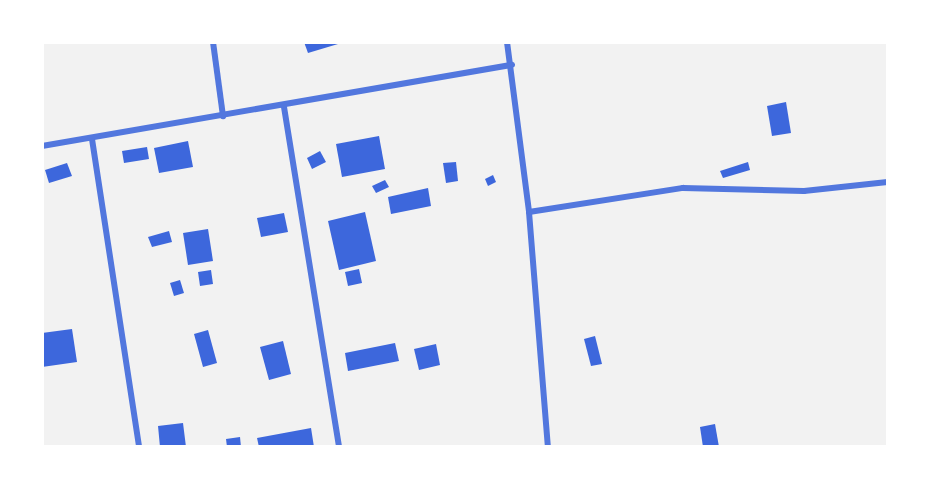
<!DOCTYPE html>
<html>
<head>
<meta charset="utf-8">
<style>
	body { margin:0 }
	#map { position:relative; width:930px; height:489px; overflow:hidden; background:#f2f2f2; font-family:"Crimson Pro",serif }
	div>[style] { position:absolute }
	.building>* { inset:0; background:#3d67dc }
	.minor>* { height:6px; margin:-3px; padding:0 3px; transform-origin:3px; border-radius:3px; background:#5277de }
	span { translate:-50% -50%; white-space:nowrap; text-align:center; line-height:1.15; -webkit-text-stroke:5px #fff; paint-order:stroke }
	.frame { position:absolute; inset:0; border:44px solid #fff; pointer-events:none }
</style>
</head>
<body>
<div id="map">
	<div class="building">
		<i style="clip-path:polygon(304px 42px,337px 42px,338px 44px,308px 53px)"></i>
		<i style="clip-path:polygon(786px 102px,791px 133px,772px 136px,767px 106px)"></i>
		<i style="clip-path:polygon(379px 136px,385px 169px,342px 177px,336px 144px)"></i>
		<i style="clip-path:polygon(188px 141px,193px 167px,159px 173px,154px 148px)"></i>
		<i style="clip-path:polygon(147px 147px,149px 159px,124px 163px,122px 151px)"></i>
		<i style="clip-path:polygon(320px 151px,326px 162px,312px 169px,307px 158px)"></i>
		<i style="clip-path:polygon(456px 162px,458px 181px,446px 183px,443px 163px)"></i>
		<i style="clip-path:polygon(748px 162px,750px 170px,723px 178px,720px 171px)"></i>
		<i style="clip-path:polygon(67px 163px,72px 176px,49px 183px,45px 170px)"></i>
		<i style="clip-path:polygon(493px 175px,496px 182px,488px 186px,485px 179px)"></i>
		<i style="clip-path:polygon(385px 180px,389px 187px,376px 193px,372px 186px)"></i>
		<i style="clip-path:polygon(428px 188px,431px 206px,391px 214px,388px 197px)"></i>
		<i style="clip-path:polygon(365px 212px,376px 261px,339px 270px,328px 221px)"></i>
		<i style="clip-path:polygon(284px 213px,288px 232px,261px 237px,257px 218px)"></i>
		<i style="clip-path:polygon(208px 229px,213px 261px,188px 265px,183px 233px)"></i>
		<i style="clip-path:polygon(169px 231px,172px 242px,152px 247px,148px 237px)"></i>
		<i style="clip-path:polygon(359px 269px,362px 283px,348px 286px,345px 272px)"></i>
		<i style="clip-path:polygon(211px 270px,213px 284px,200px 286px,198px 272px)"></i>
		<i style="clip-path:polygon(180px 280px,184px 293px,174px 296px,170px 283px)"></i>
		<i style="clip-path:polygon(72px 329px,77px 362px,42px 367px,42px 333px)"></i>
		<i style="clip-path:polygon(208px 330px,217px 363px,203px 367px,194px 334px)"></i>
		<i style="clip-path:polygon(595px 336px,602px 364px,591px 366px,584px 339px)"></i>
		<i style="clip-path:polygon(283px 341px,291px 374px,269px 380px,260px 347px)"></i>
		<i style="clip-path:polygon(395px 343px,399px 361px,348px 371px,345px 353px)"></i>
		<i style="clip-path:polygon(436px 344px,440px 365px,419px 370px,414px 349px)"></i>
		<i style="clip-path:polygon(183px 423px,186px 447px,160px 447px,158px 426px)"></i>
		<i style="clip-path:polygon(715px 424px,719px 447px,703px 447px,700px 427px)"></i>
		<i style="clip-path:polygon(311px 428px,314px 447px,259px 447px,257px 438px)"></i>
		<i style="clip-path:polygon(240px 437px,241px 447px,227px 447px,226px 439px)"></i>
	</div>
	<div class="minor">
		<i style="left:213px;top:42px;width:75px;rotate:82.3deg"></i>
		<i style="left:507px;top:42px;width:171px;rotate:82.6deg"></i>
		<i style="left:529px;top:212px;width:236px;rotate:85.4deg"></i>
		<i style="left:284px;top:107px;width:344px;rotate:80.8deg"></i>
		<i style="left:92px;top:139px;width:312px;rotate:81.3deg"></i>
		<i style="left:42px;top:146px;width:477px;rotate:-9.8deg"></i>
		<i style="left:529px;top:212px;width:156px;rotate:-8.9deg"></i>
		<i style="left:683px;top:188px;width:121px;rotate:1.4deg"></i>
		<i style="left:804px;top:191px;width:84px;rotate:-6.1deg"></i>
	</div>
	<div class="frame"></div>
</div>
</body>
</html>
